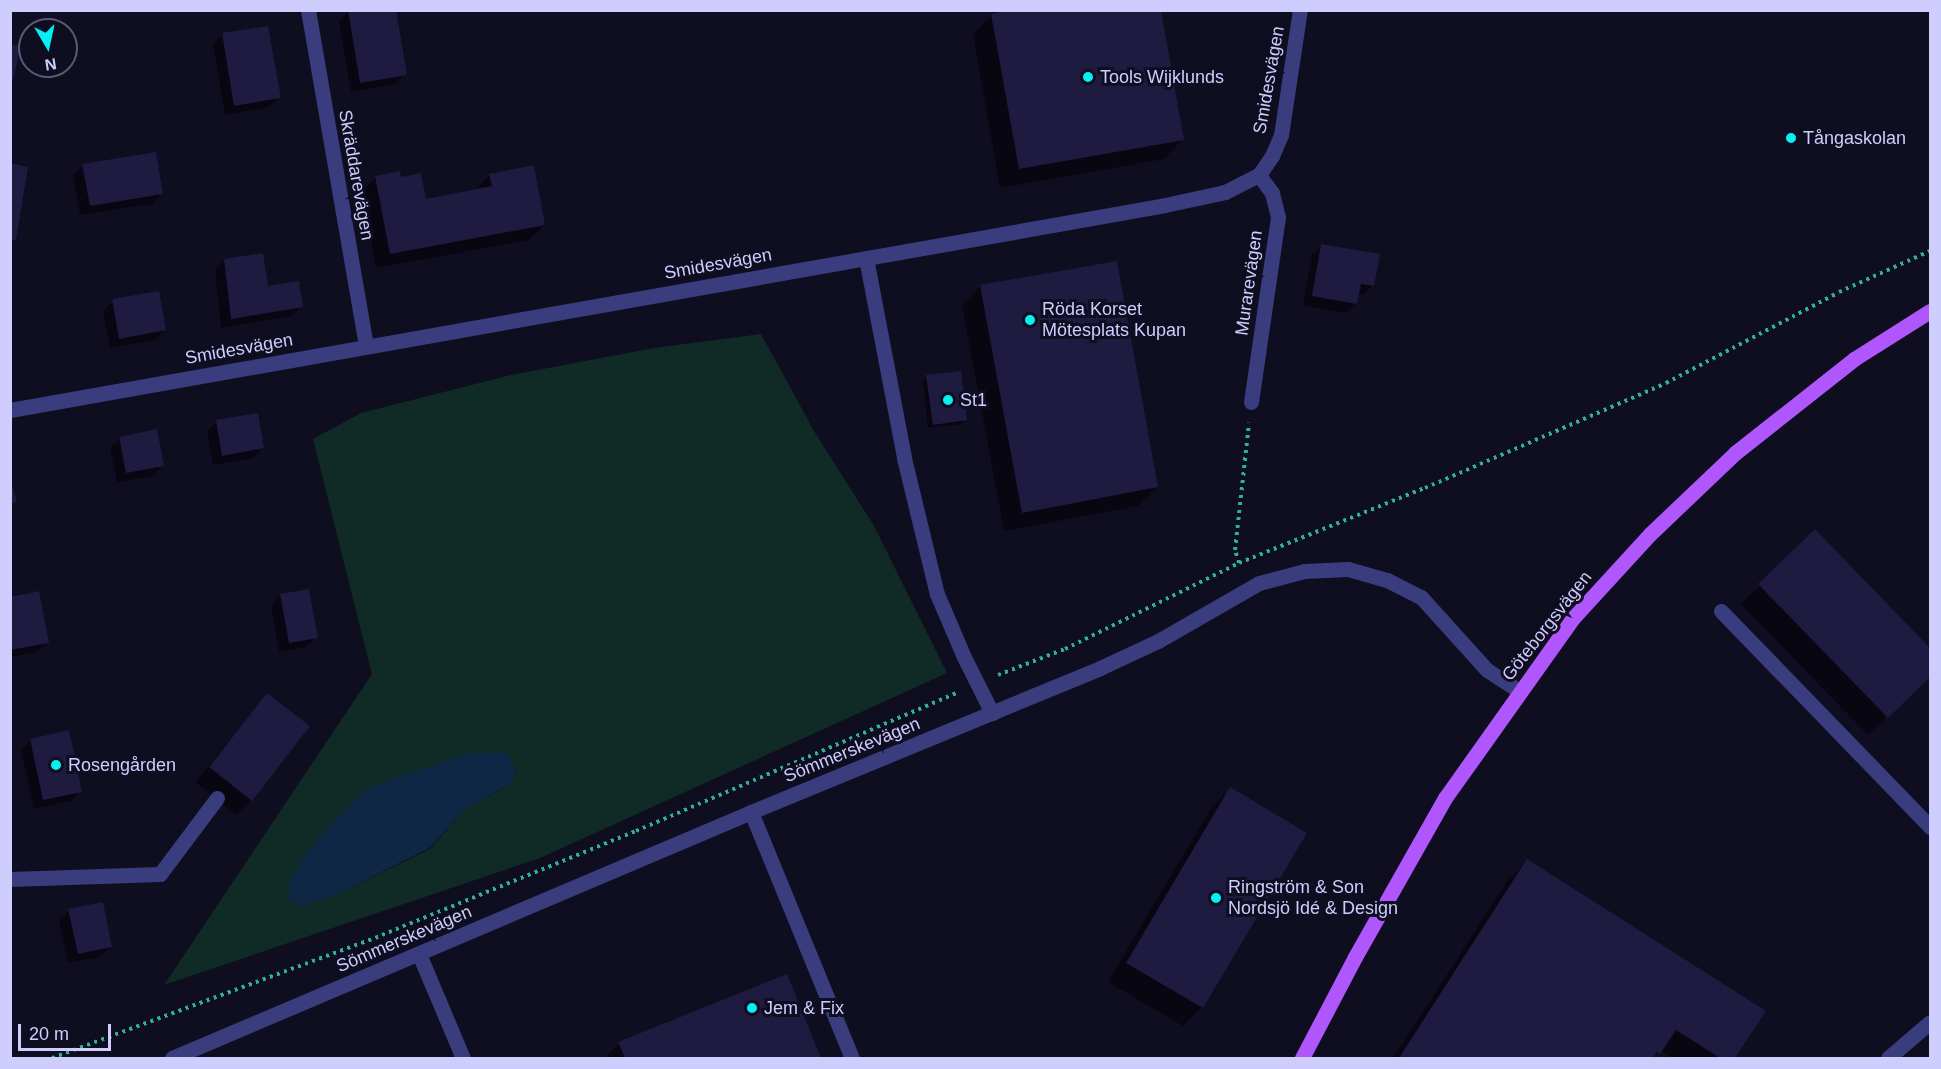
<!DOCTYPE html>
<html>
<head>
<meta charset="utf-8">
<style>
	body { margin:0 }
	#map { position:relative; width:1941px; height:1069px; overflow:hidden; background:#0f0d20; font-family:Arial,sans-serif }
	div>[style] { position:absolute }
	.green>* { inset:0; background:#102a26 }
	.water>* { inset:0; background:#0d2744 }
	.shadow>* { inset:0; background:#0007 }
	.building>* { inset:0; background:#1e1a40 }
	.path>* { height:4px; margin-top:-2px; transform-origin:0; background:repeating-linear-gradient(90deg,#30af9c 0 3px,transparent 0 7.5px) }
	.minor>* { height:15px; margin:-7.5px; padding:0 7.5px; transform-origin:7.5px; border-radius:7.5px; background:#393d7e }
	.major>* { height:15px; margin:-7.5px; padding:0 7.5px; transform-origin:7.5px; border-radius:7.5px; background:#af56fc }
	.dots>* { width:16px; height:16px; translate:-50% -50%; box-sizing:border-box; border:3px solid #0f0d20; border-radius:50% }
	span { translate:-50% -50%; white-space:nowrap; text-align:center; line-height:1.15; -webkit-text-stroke:6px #0f0d20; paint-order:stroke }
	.poi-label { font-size:18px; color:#cecdfe }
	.left { translate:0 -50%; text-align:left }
	.street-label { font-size:18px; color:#cecdfe }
	.frame { position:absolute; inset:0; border:12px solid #cecdfe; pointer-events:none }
	.north { position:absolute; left:18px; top:18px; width:60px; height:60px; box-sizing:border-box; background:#0f0d20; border:2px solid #5b5a79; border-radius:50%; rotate:171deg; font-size:16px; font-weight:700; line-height:24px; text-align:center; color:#cecdfe }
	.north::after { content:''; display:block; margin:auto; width:21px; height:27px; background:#05f0f2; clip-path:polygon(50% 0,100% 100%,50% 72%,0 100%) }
	.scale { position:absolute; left:18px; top:1024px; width:93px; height:27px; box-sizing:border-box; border:3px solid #cecdfe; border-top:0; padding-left:8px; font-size:18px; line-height:21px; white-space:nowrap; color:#cecdfe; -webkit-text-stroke:4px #0f0d20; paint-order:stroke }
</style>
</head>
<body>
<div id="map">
	<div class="green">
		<i style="clip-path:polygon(evenodd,761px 334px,814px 431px,874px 526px,947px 673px,540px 858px,164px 985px,372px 674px,313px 439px,361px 413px,511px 375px,654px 348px,761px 334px,516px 769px,512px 783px,463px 811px,430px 849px,339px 893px,516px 769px)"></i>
	</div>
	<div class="water">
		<i style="clip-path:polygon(469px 753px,507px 753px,516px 769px,512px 783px,463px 811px,430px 848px,339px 893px,301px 906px,289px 901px,290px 879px,307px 853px,336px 819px,367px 788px)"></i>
	</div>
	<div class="shadow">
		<i style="clip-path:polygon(349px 11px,405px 74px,395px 84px,351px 92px,339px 21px)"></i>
		<i style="clip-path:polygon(992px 15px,1183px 139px,1164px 159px,1000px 188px,973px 34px)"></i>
		<i style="clip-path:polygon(223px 34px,279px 97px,269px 107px,225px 115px,213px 44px)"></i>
		<i style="clip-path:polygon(83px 165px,161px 194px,152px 204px,80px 215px,73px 175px)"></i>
		<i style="clip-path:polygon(490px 175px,544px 225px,529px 240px,376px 268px,362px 192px,376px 177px,400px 179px,424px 200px,474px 191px)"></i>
		<i style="clip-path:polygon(1322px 245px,1372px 286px,1363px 295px,1357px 294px,1356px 303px,1346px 313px,1303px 305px,1312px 255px)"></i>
		<i style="clip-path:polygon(225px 260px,267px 288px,301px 307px,292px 316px,221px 328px,215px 270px)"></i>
		<i style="clip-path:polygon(981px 286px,1157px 487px,1138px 506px,1004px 531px,962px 305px)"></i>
		<i style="clip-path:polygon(113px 301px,164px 330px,155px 340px,110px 348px,103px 311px)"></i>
		<i style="clip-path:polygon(927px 377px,966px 419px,961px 424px,928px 428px,923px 381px)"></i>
		<i style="clip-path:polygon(217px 422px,262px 448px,253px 458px,213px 465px,207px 431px)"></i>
		<i style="clip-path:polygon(120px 438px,162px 466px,153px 476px,117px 482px,110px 448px)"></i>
		<i style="clip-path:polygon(1815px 531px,1930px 650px,1930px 675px,1868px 735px,1741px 604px)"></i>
		<i style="clip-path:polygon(281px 595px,316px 637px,306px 647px,279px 652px,271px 605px)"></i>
		<i style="clip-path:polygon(10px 598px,48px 642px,38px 652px,10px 657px)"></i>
		<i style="clip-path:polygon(267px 695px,251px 800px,236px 815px,195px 782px)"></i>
		<i style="clip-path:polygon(30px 740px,81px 791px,71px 801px,34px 809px,21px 750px)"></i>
		<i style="clip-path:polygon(1230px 789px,1202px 1007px,1183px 1026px,1108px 982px,1211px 808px)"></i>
		<i style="clip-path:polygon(1527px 861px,1764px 1012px,1734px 1058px,1672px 1058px,1660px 1051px,1653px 1058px,1393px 1058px,1508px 880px)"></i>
		<i style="clip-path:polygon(69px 911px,110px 947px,100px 957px,68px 963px,59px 921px)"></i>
		<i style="clip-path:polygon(786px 976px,820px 1058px,604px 1058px,619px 1044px)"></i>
	</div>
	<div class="building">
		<i style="clip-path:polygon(348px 10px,396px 10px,407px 75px,360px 83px)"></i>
		<i style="clip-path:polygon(1011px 10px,1161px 10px,1184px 140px,1019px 169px,991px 14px)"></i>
		<i style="clip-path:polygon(268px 26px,281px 98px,234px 106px,222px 33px)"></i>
		<i style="clip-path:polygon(10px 44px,21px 46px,11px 88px,10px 88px)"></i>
		<i style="clip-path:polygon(156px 152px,163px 194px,90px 206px,82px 164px)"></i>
		<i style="clip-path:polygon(10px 163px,28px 167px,16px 240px,10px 239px)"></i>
		<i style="clip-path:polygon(534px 165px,545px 225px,390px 254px,375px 176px,400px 171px,401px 177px,421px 173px,426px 199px,492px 186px,489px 174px)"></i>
		<i style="clip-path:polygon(1321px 244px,1380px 254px,1374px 286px,1361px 284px,1357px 304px,1312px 296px)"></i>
		<i style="clip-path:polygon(263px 253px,268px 286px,299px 281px,303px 307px,231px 319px,224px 259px)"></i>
		<i style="clip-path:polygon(1117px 261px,1158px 487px,1022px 513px,980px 285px)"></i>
		<i style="clip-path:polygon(159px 291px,166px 330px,119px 339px,112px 299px)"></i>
		<i style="clip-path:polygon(961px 371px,967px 420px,933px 425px,926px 375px)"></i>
		<i style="clip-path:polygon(258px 413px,264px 448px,222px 456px,216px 420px)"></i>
		<i style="clip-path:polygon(157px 429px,164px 466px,126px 473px,119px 437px)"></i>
		<i style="clip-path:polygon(10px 477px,17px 502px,10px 503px)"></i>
		<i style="clip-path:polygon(1815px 529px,1930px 648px,1930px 677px,1888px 718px,1758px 584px)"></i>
		<i style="clip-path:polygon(309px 589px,318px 638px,289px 643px,280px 594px)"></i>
		<i style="clip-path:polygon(39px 591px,49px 643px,10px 650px,10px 597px)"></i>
		<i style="clip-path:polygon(267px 693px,310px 726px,252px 801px,209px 767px)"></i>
		<i style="clip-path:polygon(69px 730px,82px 792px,43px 800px,30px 739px)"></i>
		<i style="clip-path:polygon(1230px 787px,1307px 833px,1203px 1008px,1126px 963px)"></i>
		<i style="clip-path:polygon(1527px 859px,1766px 1011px,1735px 1058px,1720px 1058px,1676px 1030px,1660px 1054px,1657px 1052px,1653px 1058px,1399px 1058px)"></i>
		<i style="clip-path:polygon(103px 902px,112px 947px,78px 954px,68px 909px)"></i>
		<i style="clip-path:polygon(787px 974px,821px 1058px,625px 1058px,618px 1042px)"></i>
	</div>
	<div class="path">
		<i style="left:1239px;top:563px;width:14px;rotate:-107deg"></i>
		<i style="left:1235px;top:550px;width:128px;rotate:-83.7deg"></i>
		<i style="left:998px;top:675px;width:72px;rotate:-21.2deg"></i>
		<i style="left:1065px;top:649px;width:194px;rotate:-26.3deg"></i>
		<i style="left:1239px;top:563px;width:201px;rotate:-22deg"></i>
		<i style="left:1425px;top:488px;width:263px;rotate:-23.5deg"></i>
		<i style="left:1666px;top:383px;width:195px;rotate:-27.7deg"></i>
		<i style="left:1839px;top:292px;width:100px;rotate:-24.3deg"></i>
		<i style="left:52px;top:1058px;width:352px;rotate:-20.4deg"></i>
		<i style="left:382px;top:935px;width:274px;rotate:-22.3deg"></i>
		<i style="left:636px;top:831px;width:351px;rotate:-23.3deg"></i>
	</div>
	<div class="minor">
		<i style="left:308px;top:10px;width:341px;rotate:80.2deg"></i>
		<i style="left:866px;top:258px;width:204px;rotate:79.2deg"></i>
		<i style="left:904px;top:458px;width:140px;rotate:76.4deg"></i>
		<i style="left:937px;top:594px;width:69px;rotate:66.8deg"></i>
		<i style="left:964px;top:657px;width:63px;rotate:63.4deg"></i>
		<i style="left:1251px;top:402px;width:187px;rotate:-81.7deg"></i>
		<i style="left:1278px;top:217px;width:25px;rotate:-104deg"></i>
		<i style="left:1272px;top:193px;width:22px;rotate:-126deg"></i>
		<i style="left:10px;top:410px;width:1173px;rotate:-10.06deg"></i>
		<i style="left:1165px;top:205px;width:61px;rotate:-12.2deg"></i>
		<i style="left:1225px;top:192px;width:38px;rotate:-27deg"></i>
		<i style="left:1259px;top:175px;width:23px;rotate:-56deg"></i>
		<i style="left:1272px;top:156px;width:23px;rotate:-67deg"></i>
		<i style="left:1281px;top:135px;width:126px;rotate:-81.4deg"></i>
		<i style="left:1721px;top:611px;width:301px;rotate:45.9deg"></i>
		<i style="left:751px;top:812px;width:266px;rotate:67.7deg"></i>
		<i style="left:10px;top:879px;width:150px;rotate:-1.9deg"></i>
		<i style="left:160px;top:874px;width:95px;rotate:-53.1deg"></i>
		<i style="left:419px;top:954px;width:113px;rotate:67.1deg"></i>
		<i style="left:172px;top:1058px;width:629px;rotate:-23.02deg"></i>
		<i style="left:751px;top:812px;width:378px;rotate:-22.4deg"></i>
		<i style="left:1100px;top:668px;width:64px;rotate:-25deg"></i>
		<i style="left:1158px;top:641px;width:116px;rotate:-29.9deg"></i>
		<i style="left:1259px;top:583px;width:47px;rotate:-14.9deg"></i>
		<i style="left:1304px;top:571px;width:44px;rotate:-2.6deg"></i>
		<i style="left:1348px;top:569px;width:41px;rotate:15.8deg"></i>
		<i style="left:1387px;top:580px;width:38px;rotate:27deg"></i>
		<i style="left:1421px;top:597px;width:98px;rotate:47.9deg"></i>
		<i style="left:1487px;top:670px;width:38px;rotate:33deg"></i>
		<i style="left:1888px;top:1058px;width:55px;rotate:-40.6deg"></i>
	</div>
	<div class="major">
		<i style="left:1302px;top:1058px;width:114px;rotate:-62.3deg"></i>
		<i style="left:1355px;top:957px;width:183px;rotate:-60.5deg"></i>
		<i style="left:1445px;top:798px;width:221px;rotate:-54.6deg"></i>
		<i style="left:1573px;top:618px;width:114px;rotate:-47.5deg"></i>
		<i style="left:1650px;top:534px;width:117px;rotate:-43.6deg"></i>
		<i style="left:1735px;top:453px;width:152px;rotate:-38.3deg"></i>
		<i style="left:1854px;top:359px;width:90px;rotate:-32.3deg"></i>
	</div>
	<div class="dots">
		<i style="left:1088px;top:77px;background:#05f0f2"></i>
		<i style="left:1791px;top:138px;background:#05f0f2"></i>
		<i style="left:1030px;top:320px;background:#05f0f2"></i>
		<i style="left:948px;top:400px;background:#05f0f2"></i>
		<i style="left:56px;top:765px;background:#05f0f2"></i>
		<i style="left:1216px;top:898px;background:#05f0f2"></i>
		<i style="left:752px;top:1008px;background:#05f0f2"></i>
	</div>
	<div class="poi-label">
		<span class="left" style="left:1100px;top:77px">Tools Wijklunds</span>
		<span class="left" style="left:1803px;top:138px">Tångaskolan</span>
		<span class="left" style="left:1042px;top:320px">Röda Korset<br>Mötesplats Kupan</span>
		<span class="left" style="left:960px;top:400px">St1</span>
		<span class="left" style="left:68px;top:765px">Rosengården</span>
		<span class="left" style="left:1228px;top:898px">Ringström &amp; Son<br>Nordsjö Idé &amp; Design</span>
		<span class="left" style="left:764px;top:1008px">Jem &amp; Fix</span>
	</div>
	<div class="street-label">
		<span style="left:1269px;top:80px;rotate:-80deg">Smidesvägen</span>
		<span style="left:356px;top:175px;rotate:80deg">Skräddarevägen</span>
		<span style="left:718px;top:264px;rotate:-10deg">Smidesvägen</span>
		<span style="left:1249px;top:283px;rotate:-82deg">Murarevägen</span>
		<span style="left:239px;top:349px;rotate:-10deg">Smidesvägen</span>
		<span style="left:1547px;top:626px;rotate:-52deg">Göteborgsvägen</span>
		<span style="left:852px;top:750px;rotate:-22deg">Sömmerskevägen</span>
		<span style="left:404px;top:939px;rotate:-23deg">Sömmerskevägen</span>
	</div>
	<div class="frame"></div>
	<div class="north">N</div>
	<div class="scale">20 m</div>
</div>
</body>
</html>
